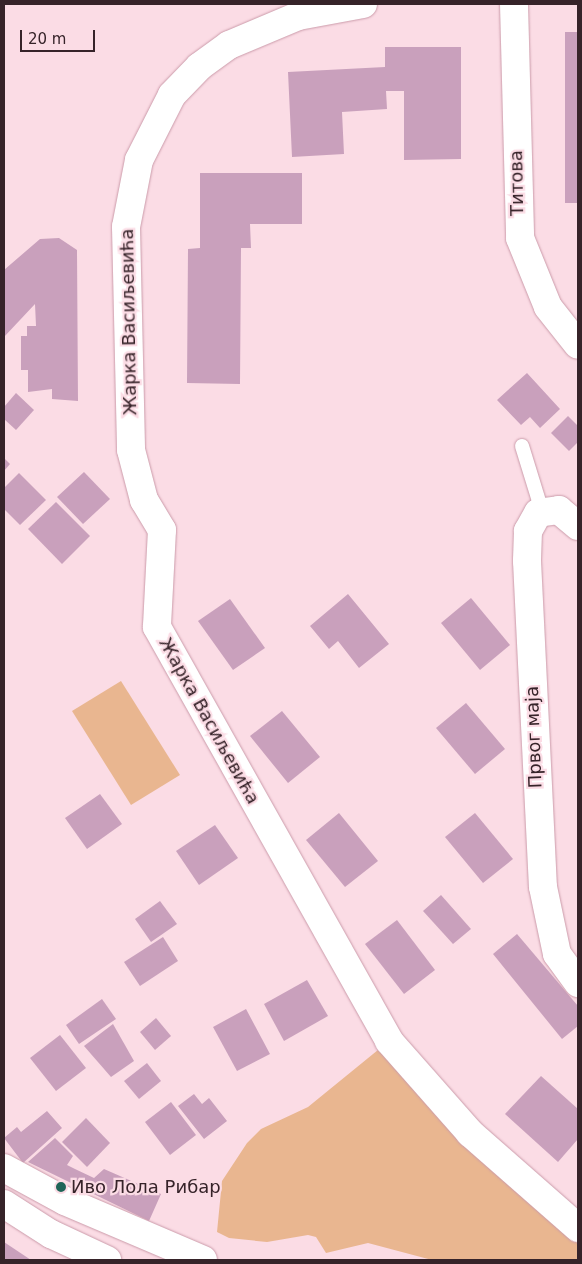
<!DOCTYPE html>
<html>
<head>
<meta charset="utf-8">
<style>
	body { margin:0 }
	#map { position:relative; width:582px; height:1264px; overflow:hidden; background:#fbdce5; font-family:"DejaVu Sans",sans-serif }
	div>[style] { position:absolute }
	.green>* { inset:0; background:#e9b690 }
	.building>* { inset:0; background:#c9a0bc }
	.roads { filter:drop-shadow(0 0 1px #cb9baa) drop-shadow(0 0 1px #cb9baa) }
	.lane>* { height:14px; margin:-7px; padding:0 7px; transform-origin:7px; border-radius:7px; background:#fff }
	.street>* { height:28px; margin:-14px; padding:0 14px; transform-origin:14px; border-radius:14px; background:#fff }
	.secondary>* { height:28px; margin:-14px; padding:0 14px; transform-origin:14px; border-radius:14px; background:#fff }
	.dots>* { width:14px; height:14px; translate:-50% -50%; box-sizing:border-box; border:2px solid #fbdce5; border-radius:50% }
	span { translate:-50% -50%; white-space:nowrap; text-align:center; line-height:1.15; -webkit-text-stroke:4.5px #fbdce5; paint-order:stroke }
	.street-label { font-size:18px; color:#362329 }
	.poi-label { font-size:18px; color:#362329 }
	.left { translate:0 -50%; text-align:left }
	.frame { position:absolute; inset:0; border:5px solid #362329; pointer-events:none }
	.scale { position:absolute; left:20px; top:30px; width:75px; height:22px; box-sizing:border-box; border:2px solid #362329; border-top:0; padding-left:6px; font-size:15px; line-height:18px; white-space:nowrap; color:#362329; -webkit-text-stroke:4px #fbdce5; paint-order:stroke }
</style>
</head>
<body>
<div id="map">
	<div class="green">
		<i style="clip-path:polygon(121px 681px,180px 775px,131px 805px,72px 711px)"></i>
		<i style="clip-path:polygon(389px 1041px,578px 1228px,578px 1260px,432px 1260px,368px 1243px,326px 1253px,316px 1237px,308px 1235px,267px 1242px,229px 1238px,217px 1232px,222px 1181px,247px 1143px,261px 1129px,308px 1107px)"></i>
	</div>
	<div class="building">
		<i style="clip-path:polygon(565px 32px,578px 32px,578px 203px,565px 203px)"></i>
		<i style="clip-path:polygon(385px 47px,461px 47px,461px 159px,404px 160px,404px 91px,386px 91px,387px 109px,342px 112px,344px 154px,292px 157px,288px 72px,385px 67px)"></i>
		<i style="clip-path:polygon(200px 173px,302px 173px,302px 224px,250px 224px,251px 248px,241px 248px,240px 384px,187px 383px,188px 249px,200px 248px)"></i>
		<i style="clip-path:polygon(59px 238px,77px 250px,78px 401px,52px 399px,52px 389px,28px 392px,28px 370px,21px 370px,21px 336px,27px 336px,27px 326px,36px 326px,35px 304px,4px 337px,4px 270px,40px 239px)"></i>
		<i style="clip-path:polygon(527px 373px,560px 409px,540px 428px,530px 417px,521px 425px,497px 400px)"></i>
		<i style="clip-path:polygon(16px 393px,34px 410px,16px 430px,4px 419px,4px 407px)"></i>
		<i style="clip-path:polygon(568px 416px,578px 426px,578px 442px,569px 451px,551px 433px)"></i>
		<i style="clip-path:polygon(4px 458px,10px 464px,4px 471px)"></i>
		<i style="clip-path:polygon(84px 472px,110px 499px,83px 524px,57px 497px)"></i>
		<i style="clip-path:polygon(19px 473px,46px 500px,20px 525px,4px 509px,4px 488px)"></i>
		<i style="clip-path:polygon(56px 502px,90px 536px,62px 564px,28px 529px)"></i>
		<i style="clip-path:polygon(348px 594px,389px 644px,359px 668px,338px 641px,329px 649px,310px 626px)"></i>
		<i style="clip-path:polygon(471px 598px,510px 645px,480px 670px,441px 623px)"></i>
		<i style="clip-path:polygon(230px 599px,265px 648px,233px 670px,198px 621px)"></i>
		<i style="clip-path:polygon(466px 703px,505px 749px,475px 774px,436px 728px)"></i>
		<i style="clip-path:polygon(282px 711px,320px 757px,288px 783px,250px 736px)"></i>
		<i style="clip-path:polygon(100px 794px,122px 824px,87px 849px,65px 818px)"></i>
		<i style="clip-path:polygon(339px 813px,378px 861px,345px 887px,306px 840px)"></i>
		<i style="clip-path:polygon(475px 813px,513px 859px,483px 883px,445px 837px)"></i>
		<i style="clip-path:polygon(215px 825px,238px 858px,199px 885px,176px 851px)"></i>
		<i style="clip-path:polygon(441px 895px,471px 929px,453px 944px,423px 911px)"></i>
		<i style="clip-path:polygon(160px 901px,177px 924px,151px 942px,135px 919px)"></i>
		<i style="clip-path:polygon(397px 920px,435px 970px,404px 994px,365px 944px)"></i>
		<i style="clip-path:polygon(517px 934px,578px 1006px,578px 1026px,562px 1039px,493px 954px)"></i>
		<i style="clip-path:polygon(163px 937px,178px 961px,140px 986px,124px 962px)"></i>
		<i style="clip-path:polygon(307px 980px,328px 1016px,284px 1041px,264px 1004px)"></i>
		<i style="clip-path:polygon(102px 999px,116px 1019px,79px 1044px,66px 1025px)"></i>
		<i style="clip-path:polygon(246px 1009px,270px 1054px,237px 1071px,213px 1027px)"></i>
		<i style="clip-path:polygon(156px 1018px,171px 1036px,155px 1050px,140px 1032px)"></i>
		<i style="clip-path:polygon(113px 1024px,134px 1061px,111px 1077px,84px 1046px)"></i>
		<i style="clip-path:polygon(60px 1035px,86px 1068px,56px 1091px,30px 1058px)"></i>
		<i style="clip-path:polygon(147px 1063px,161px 1081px,139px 1099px,124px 1081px)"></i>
		<i style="clip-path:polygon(541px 1076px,578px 1109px,578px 1139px,558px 1162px,505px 1114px)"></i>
		<i style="clip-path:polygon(194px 1094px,202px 1104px,209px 1098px,227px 1121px,204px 1139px,178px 1106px)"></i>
		<i style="clip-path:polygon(171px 1102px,196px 1135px,170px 1155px,145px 1122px)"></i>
		<i style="clip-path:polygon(47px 1111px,62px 1128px,23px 1163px,4px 1138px,17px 1127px,21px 1132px)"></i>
		<i style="clip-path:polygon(86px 1118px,110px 1143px,87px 1167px,62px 1142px)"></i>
		<i style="clip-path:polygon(55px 1138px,73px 1156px,67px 1165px,75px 1169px,94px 1178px,104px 1169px,161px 1194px,149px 1221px,28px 1162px)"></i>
		<i style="clip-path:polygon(4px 1242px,31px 1260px,4px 1260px)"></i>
	</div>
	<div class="roads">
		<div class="lane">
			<i style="left:522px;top:446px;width:68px;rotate:72.9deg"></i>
		</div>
		<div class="street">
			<i style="left:363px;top:4px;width:66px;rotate:169.5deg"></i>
			<i style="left:298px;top:16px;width:75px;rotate:157.2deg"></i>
			<i style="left:229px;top:45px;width:37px;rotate:144deg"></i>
			<i style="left:199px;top:67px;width:39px;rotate:134deg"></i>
			<i style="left:172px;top:95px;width:73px;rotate:116.9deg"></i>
			<i style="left:139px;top:160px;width:68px;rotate:101deg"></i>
			<i style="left:126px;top:227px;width:223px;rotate:88.7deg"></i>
			<i style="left:131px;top:450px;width:52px;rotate:75.4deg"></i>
			<i style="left:144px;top:500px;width:35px;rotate:59deg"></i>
			<i style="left:162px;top:530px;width:97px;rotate:93deg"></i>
			<i style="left:157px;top:627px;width:475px;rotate:60.7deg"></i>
			<i style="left:389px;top:1041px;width:123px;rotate:48.6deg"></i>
			<i style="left:470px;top:1133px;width:144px;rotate:41.3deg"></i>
			<i style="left:514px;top:4px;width:234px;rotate:88.5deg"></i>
			<i style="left:520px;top:238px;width:74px;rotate:67.9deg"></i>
			<i style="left:548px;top:307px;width:48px;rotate:51.7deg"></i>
			<i style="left:578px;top:526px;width:25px;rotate:-140deg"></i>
			<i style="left:559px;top:510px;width:21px;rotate:172deg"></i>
			<i style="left:538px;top:513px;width:21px;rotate:119deg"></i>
			<i style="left:528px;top:531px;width:30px;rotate:92deg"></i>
			<i style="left:527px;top:561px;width:326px;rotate:87.2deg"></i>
			<i style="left:543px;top:887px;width:68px;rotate:78.2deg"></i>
			<i style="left:557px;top:954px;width:36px;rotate:54deg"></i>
		</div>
		<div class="secondary">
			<i style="left:4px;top:1168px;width:69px;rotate:28.4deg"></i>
			<i style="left:65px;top:1201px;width:150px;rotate:23.1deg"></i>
			<i style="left:4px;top:1204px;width:56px;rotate:32.6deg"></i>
			<i style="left:51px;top:1234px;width:62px;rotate:24.9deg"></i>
		</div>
	</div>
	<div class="dots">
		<i style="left:61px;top:1187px;background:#1f6558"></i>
	</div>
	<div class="street-label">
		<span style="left:517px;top:183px;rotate:-91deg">Титова</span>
		<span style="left:129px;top:322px;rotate:-91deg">Жарка Васиљевића</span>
		<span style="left:209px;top:721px;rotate:61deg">Жарка Васиљевића</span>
		<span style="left:534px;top:737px;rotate:-92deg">Првог маја</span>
	</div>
	<div class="poi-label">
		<span class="left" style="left:71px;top:1187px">Иво Лола Рибар</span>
	</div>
	<div class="frame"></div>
	<div class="scale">20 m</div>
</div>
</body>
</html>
